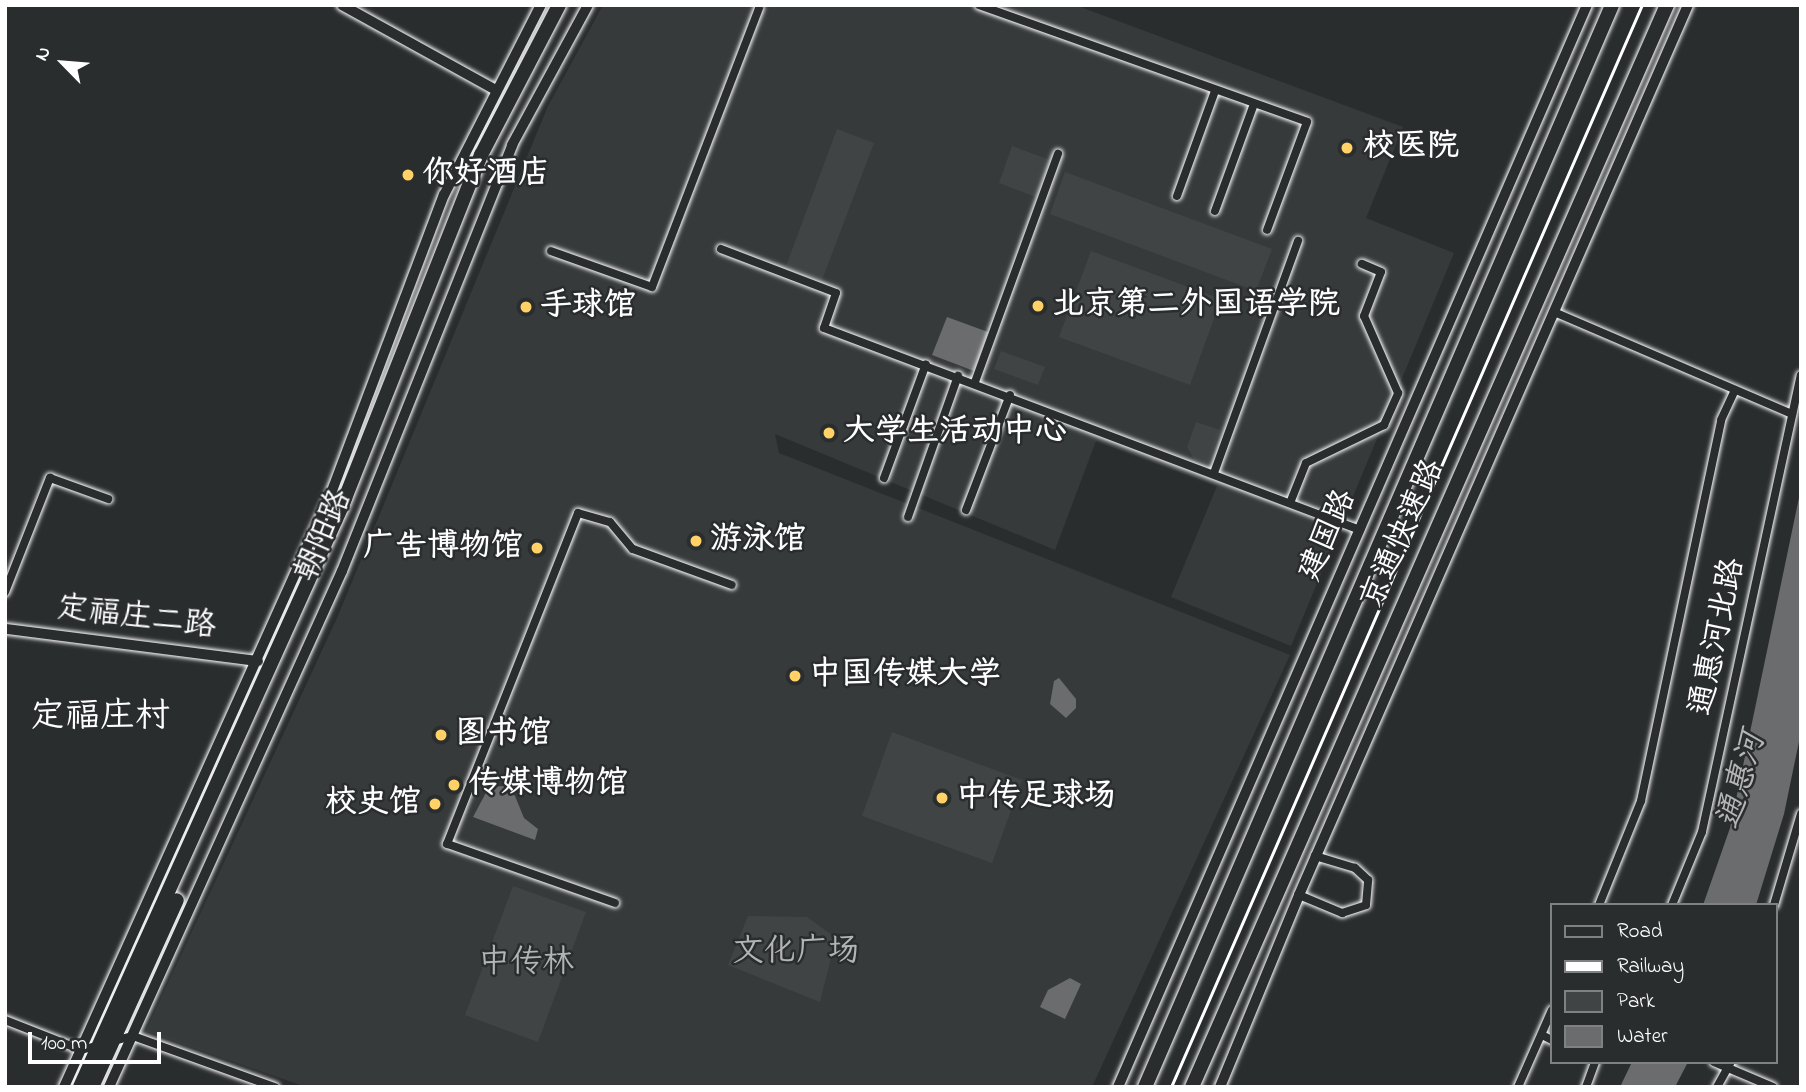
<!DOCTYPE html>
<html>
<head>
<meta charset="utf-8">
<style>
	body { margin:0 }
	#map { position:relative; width:1806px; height:1092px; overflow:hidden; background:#2a2d2e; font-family:"Indie Flower","LXGW WenKai TC",sans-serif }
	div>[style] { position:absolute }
	.built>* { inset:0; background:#373a3b }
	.green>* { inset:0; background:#414445 }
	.water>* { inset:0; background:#6a6c6d }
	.roads { filter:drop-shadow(0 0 2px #fff) drop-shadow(0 0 2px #fff) }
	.street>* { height:8px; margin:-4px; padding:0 4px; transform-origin:4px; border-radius:4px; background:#2a2d2e }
	.secondary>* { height:10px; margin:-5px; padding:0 5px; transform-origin:5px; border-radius:5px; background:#2a2d2e }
	.highway>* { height:14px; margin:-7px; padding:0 7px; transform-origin:7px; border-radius:7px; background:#2a2d2e }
	.rail>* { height:2.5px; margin:-1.25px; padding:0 1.25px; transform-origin:1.25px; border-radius:1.25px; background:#fff }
	.dots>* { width:19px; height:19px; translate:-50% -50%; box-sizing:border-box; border:4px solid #2a2d2e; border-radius:50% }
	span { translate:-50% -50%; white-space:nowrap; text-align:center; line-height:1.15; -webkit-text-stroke:5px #2a2d2e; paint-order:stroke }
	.poi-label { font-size:32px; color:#fff; font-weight:700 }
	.left { translate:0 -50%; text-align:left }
	.right { translate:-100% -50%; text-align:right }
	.street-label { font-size:32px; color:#fff }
	.park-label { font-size:32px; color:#b3b4b5 }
	.water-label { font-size:33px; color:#b4b6b6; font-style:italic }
	.quarter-label { font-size:35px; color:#fff }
	.frame { position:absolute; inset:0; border:7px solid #fff; pointer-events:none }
	.legend { position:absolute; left:1550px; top:903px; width:228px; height:161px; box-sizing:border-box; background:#2a2d2e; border:2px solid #7f8182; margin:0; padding:9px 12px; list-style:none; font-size:21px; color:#fff }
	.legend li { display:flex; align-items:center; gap:14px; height:35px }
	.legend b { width:35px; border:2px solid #7f8182 }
	.north { position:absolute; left:28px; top:28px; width:70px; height:70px; -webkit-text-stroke:5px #2a2d2e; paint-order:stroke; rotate:295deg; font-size:19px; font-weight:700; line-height:28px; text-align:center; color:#fff }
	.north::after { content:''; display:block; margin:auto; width:24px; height:32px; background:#fff; clip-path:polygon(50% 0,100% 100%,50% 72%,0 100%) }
	.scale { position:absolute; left:28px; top:1032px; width:133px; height:32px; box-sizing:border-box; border:4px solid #fff; border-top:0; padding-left:9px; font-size:21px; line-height:24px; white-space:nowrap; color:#fff; -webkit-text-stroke:5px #2a2d2e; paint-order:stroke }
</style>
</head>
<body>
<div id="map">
	<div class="built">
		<i style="clip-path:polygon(603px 5px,1075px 5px,1403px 127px,1366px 218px,1454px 253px,1291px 646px,1171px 597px,1217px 486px,1096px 441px,1055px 550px,775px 434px,779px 453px,1290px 655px,1092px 1087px,306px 1087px,146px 1031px,337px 618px,548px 106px)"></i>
	</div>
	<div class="green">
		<i style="clip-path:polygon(837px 129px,874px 143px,822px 280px,786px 266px)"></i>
		<i style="clip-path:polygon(1012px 146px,1050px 160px,1036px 197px,999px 183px)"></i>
		<i style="clip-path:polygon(1065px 172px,1272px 249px,1256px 291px,1050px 214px)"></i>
		<i style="clip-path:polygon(1091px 251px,1221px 299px,1190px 385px,1059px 337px)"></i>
		<i style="clip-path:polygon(1001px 351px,1045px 367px,1038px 385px,994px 369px)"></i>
		<i style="clip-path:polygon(1196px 422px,1220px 430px,1208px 464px,1194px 459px,1187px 447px)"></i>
		<i style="clip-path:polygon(892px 732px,1022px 780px,992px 863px,862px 816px)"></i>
		<i style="clip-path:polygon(513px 886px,586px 912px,538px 1042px,465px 1015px)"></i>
		<i style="clip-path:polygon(748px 916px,807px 917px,836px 938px,820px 1002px,728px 965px)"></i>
	</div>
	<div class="water">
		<i style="clip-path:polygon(947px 317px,988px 332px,974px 371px,932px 355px)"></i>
		<i style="clip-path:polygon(1801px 488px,1801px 732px,1784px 814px,1756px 905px,1703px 905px,1730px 828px)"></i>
		<i style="clip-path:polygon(1059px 678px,1076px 699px,1076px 708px,1066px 718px,1050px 704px,1054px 681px)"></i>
		<i style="clip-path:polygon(504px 786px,515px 796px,524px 818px,538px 829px,535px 840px,473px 817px,489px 787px)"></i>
		<i style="clip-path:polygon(1070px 978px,1081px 984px,1065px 1019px,1040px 1007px,1048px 990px)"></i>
		<i style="clip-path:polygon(1632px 1062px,1688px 1062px,1675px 1087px,1620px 1087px)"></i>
	</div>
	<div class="roads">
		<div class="street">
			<i style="left:979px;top:5px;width:348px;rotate:19.6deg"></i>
			<i style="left:1307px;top:122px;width:115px;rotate:110.3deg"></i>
			<i style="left:1177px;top:196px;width:112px;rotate:-70.1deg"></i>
			<i style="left:1215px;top:211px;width:114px;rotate:-70deg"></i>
			<i style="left:721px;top:249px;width:123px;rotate:20.9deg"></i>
			<i style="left:836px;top:293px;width:37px;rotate:109deg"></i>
			<i style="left:824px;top:328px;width:573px;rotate:20.65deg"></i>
			<i style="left:551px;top:251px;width:107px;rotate:19.6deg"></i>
			<i style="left:652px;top:287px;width:299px;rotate:-69deg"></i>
			<i style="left:1554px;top:312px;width:259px;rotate:23.2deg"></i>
			<i style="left:975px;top:382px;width:243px;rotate:-70deg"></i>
			<i style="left:1214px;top:473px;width:247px;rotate:-70.1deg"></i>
			<i style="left:884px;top:478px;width:121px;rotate:-69.8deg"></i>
			<i style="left:1290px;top:503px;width:43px;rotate:-68.2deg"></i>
			<i style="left:1306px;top:463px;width:87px;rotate:-26deg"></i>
			<i style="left:1384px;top:425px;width:35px;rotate:-66deg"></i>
			<i style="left:1398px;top:393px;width:84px;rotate:-113.8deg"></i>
			<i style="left:1364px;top:316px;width:47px;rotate:-68.9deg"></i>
			<i style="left:1381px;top:272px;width:21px;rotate:-157deg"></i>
			<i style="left:966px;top:510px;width:123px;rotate:-69.1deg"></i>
			<i style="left:908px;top:517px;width:150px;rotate:-70.5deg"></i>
			<i style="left:5px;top:592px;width:123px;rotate:-68.5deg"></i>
			<i style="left:50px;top:478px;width:62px;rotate:19.9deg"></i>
			<i style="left:1299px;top:895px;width:47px;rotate:22.7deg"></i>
			<i style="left:1342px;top:913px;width:25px;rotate:-18deg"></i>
			<i style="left:1366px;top:905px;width:25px;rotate:-85deg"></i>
			<i style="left:1368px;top:880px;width:18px;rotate:-137deg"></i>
			<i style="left:1355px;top:868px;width:42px;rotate:-163.3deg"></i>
			<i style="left:615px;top:903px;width:178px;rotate:-160.6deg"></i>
			<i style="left:447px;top:844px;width:356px;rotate:-68.4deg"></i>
			<i style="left:578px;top:513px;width:33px;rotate:16deg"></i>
			<i style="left:610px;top:522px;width:35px;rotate:50deg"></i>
			<i style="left:633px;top:549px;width:105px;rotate:20deg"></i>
			<i style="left:1599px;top:905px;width:112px;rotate:-68deg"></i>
			<i style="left:1641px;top:801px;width:389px;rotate:-78.1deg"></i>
			<i style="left:1721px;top:420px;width:33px;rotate:-65deg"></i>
			<i style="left:1672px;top:905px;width:79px;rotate:-67.7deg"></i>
			<i style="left:1702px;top:832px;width:467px;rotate:-77.8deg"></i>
			<i style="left:1774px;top:905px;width:95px;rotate:-73.5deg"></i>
			<i style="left:5px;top:1020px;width:82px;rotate:21.5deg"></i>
			<i style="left:81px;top:1050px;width:20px;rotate:-15deg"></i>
			<i style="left:1542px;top:1035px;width:11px;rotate:27deg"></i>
			<i style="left:113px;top:1041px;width:21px;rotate:-14deg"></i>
			<i style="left:133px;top:1036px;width:151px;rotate:19.8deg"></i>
			<i style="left:1714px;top:1062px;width:64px;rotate:23deg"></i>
			<i style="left:1518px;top:1087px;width:84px;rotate:-66.2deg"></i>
			<i style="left:1586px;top:1087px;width:27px;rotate:-70deg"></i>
			<i style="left:1717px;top:1087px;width:29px;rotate:-61deg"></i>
		</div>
		<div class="secondary">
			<i style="left:342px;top:5px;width:174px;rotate:28.9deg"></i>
			<i style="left:7px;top:629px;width:253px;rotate:7.3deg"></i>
			<i style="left:64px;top:1087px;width:648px;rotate:-65.77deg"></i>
			<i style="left:330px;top:496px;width:322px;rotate:-69.3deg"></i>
			<i style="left:444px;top:195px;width:213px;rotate:-63deg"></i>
			<i style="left:109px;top:1087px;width:566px;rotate:-65.7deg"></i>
			<i style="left:342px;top:571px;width:459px;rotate:-68.2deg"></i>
			<i style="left:512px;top:145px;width:159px;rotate:-61.5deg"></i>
			<i style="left:1118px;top:1087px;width:1179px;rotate:-66.57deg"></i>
			<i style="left:1220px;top:1087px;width:208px;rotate:-67.6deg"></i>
			<i style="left:1299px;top:895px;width:971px;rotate:-66.39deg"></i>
		</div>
		<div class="highway">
			<i style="left:80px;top:1087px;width:637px;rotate:-65.73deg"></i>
			<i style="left:342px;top:506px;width:378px;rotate:-68.4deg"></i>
			<i style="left:481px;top:155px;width:169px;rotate:-62.5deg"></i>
			<i style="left:92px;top:1087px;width:205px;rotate:-65.6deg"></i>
			<i style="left:1145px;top:1087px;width:1178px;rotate:-66.65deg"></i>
			<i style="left:1192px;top:1087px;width:1182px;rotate:-66.3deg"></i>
		</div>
	</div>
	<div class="rail">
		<i style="left:1171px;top:1087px;width:1180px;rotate:-66.48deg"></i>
	</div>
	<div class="dots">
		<i style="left:1347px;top:148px;background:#ffd166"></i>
		<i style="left:408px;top:175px;background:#ffd166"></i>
		<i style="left:1038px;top:306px;background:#ffd166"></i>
		<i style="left:526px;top:307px;background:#ffd166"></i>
		<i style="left:829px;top:433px;background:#ffd166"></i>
		<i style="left:696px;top:541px;background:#ffd166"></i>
		<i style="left:537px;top:548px;background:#ffd166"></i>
		<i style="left:795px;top:676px;background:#ffd166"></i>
		<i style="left:441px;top:735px;background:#ffd166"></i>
		<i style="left:454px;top:785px;background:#ffd166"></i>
		<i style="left:942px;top:798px;background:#ffd166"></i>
		<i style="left:435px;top:804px;background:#ffd166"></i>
	</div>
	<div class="poi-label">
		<span class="left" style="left:1363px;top:148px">校医院</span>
		<span class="left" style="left:422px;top:175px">你好酒店</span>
		<span class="left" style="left:1052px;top:306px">北京第二外国语学院</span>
		<span class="left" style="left:540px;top:307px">手球馆</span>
		<span class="left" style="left:843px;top:433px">大学生活动中心</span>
		<span class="left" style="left:710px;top:541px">游泳馆</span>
		<span class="right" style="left:523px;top:548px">广告博物馆</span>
		<span class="left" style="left:809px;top:676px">中国传媒大学</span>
		<span class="left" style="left:455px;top:735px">图书馆</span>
		<span class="left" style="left:468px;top:785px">传媒博物馆</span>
		<span class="left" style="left:956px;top:798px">中传足球场</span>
		<span class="right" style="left:421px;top:804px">校史馆</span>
	</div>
	<div class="street-label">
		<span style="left:1404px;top:535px;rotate:-66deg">京通快速路</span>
		<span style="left:325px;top:536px;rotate:-67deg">朝阳路</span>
		<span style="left:1329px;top:536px;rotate:-66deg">建国路</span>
		<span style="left:136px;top:619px;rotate:7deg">定福庄二路</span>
		<span style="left:1719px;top:637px;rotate:-78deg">通惠河北路</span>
	</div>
	<div class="park-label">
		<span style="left:796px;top:953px">文化广场</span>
		<span style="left:526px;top:964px">中传林</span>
	</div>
	<div class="water-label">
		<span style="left:1743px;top:781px;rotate:-74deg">通惠河</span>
	</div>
	<div class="quarter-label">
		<span style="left:100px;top:718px">定福庄村</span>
	</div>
	<div class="frame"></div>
	<ul class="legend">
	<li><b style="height:9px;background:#2a2d2e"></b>Road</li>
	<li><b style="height:9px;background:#fff"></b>Railway</li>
	<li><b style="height:19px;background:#414445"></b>Park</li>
	<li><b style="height:19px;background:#6a6c6d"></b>Water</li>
	</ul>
	<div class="north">N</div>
	<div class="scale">100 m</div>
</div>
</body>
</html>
